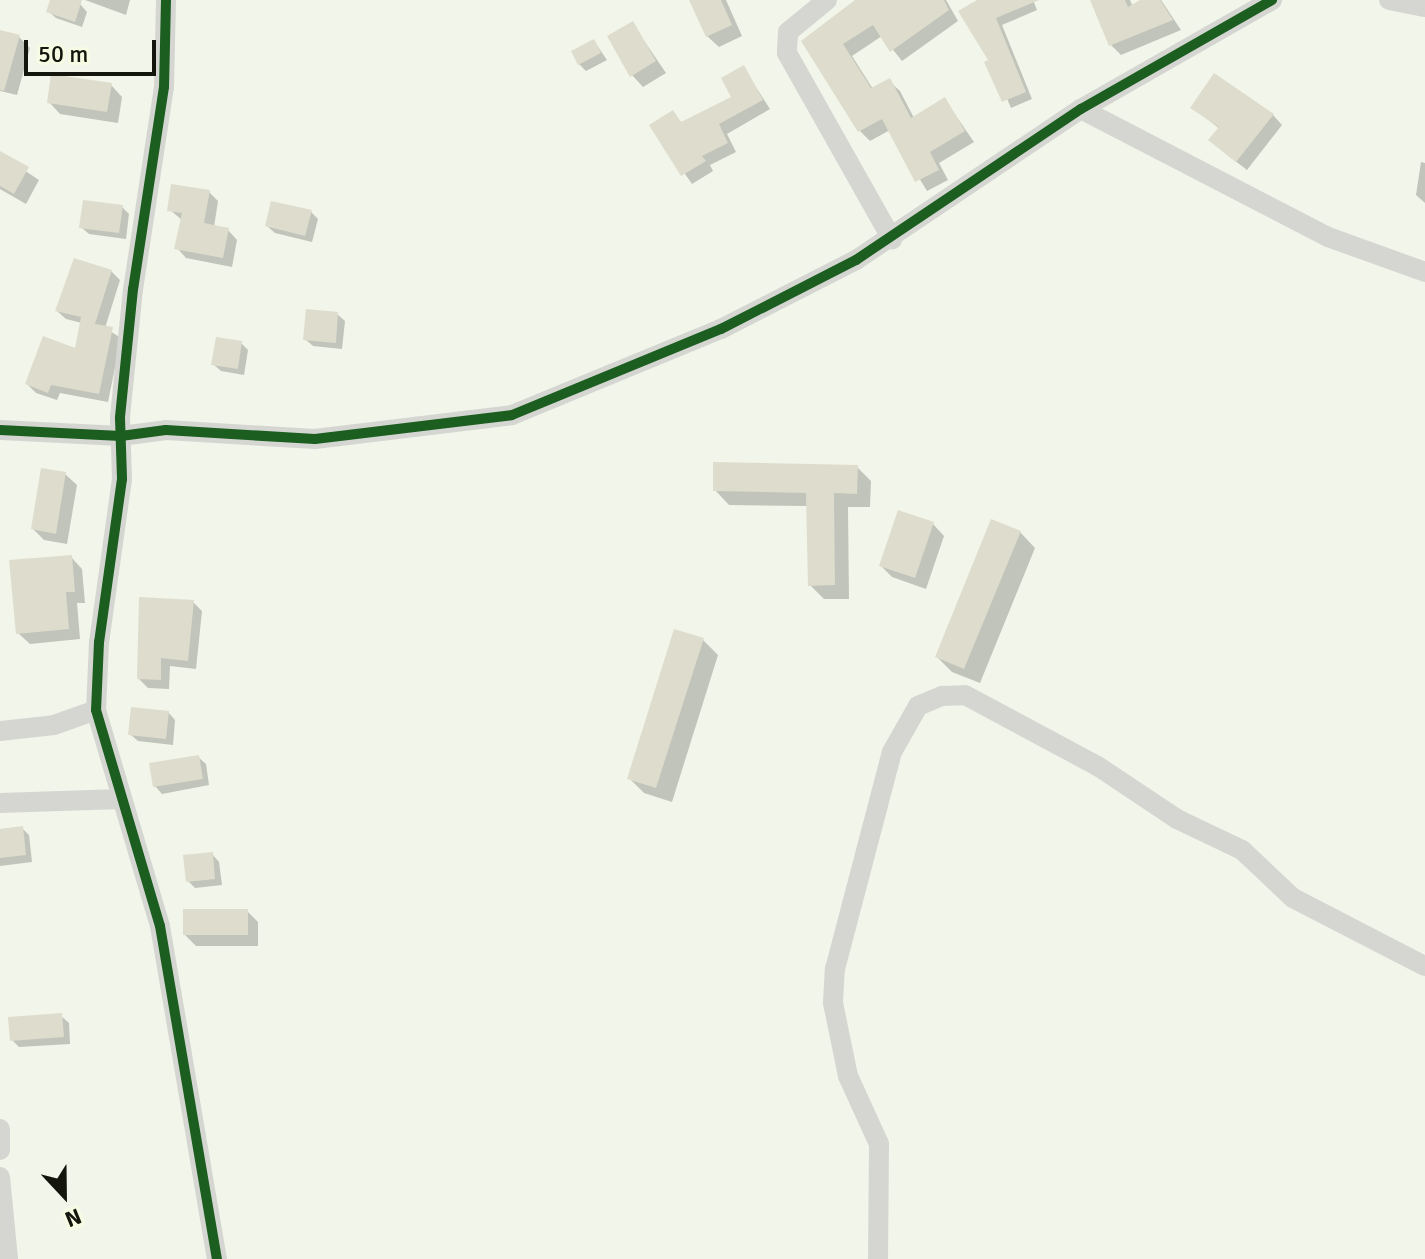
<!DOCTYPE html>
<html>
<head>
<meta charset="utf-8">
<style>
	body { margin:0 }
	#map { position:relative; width:1425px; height:1259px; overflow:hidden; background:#f2f5e9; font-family:Signika,sans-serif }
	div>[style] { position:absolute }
	.shadow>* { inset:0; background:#0003 }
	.building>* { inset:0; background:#dedccc }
	.street>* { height:20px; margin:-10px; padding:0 10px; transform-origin:10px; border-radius:10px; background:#d5d6d2 }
	.cycleway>* { height:10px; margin:-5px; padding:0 5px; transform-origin:5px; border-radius:5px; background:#1b5e20 }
	span { translate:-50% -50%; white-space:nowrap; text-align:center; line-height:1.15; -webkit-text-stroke:8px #f6fbe3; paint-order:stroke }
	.north { position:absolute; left:24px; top:1155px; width:80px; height:80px; -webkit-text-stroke:6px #f6fbe3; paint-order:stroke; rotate:158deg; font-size:22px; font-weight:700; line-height:32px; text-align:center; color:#14150d }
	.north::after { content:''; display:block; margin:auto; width:28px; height:36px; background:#14150d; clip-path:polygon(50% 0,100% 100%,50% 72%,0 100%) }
	.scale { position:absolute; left:24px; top:40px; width:132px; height:36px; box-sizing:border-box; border:4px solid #14150d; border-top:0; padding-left:10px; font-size:24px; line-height:28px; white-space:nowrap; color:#14150d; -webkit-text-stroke:6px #f6fbe3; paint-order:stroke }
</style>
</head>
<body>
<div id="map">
	<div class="shadow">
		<i style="clip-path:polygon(52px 0,80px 4px,87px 12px,82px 27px,56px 18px,48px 11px)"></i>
		<i style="clip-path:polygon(85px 0,130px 0,126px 15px)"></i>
		<i style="clip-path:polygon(691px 0,726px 0,742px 36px,719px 47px,707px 36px)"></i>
		<i style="clip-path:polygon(859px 0,946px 0,958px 21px,902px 61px,882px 36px,852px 56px,873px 89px,889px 81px,900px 91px,914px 118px,945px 100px,974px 142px,939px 163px,948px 180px,927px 191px,890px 130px,870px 141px,860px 131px,803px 42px)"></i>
		<i style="clip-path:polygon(984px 0,1033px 0,1037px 10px,1002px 25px,1032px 99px,1011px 108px,991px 61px)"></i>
		<i style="clip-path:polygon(1093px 0,1130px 0,1133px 7px,1144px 0,1161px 0,1181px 30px,1121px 55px,1111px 45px)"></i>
		<i style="clip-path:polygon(632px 23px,666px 73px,643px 87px,632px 75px)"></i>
		<i style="clip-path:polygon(0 32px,19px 37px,30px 48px,17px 95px,0 91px)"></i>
		<i style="clip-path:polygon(594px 41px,607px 60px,586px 71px,579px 64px)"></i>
		<i style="clip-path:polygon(743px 67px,770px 109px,727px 134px,736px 152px,710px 165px,713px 171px,692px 184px,651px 125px,672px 112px,683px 124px,734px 98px)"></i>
		<i style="clip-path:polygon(111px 85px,122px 97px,118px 123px,60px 114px,49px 102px)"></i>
		<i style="clip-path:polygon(1193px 108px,1273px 115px,1282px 125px,1247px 170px,1221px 150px,1220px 129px)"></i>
		<i style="clip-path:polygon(0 154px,39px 180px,26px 204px,0 189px)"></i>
		<i style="clip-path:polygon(1421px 162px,1425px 163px,1425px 203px,1416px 195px)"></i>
		<i style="clip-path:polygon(209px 192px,218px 201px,214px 227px,228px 230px,237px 240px,232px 267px,186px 258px,177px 248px,182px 220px,170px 210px)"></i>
		<i style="clip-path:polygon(122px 207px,129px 214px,126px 239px,89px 234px,81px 227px)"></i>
		<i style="clip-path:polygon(311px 212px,318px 219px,312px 242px,275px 233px,267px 226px)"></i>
		<i style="clip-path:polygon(111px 271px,120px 280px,105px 328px,121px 338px,108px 402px,60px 393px,57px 400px,36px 393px,27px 384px,77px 351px,82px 323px,66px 319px,57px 311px)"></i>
		<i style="clip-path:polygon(337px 314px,345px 321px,342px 349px,313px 346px,305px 339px)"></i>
		<i style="clip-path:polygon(241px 343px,248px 350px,244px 375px,221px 371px,213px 364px)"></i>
		<i style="clip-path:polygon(857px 467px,871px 481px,870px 507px,848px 507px,849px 599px,824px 599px,810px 585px,809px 506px,729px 505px,715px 490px)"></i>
		<i style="clip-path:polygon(65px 474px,77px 485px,67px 544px,44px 540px,33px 529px)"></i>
		<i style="clip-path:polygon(933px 524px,944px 536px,926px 589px,892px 577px,881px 566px)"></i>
		<i style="clip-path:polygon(1020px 532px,1035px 548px,980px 683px,952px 672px,937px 657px)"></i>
		<i style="clip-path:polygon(71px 557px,82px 569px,85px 603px,77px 603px,80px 639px,30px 644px,18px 633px)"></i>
		<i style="clip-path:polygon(193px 602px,202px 611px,196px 669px,170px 666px,169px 689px,148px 688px,139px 679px)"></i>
		<i style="clip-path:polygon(703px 640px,718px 655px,672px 802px,644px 793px,629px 778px)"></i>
		<i style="clip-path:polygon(168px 712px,175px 720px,173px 745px,138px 741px,130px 734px)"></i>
		<i style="clip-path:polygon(198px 757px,206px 764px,209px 785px,162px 794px,155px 786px)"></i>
		<i style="clip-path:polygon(22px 828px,29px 835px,32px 862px,0 866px,0 829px)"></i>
		<i style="clip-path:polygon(212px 854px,219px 862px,222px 885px,195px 888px,188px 881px)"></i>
		<i style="clip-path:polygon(247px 911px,258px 922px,258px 946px,196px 946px,185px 935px)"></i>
		<i style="clip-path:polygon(61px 1016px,69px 1023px,70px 1044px,19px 1047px,12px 1040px)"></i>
	</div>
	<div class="building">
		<i style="clip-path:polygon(50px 0,82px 0,75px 22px,46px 12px)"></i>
		<i style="clip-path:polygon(689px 0,721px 0,732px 25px,706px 37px)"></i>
		<i style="clip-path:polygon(855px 0,944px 0,949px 10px,890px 52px,873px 25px,843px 44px,871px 88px,890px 78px,911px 118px,945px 97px,965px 131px,930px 152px,939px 170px,915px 182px,882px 119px,858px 132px,801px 41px)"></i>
		<i style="clip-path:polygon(977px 0,1039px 0,996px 18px,1026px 92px,1002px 102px,984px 62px,988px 60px,958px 11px)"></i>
		<i style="clip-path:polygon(1090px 0,1125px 0,1128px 7px,1140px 0,1160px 0,1173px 20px,1109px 46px)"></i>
		<i style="clip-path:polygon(633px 21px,656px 61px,630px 77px,607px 36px)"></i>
		<i style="clip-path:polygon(0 30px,20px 35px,4px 91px,0 90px)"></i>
		<i style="clip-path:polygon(594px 39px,601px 53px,578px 65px,571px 51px)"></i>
		<i style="clip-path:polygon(744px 65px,763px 100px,719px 124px,728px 143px,702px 156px,706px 161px,681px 176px,649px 125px,673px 110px,681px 122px,731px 97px,721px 78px)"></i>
		<i style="clip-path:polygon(1214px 73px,1274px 114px,1236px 162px,1208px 140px,1219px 127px,1190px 108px)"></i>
		<i style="clip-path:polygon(51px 74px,112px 83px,107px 112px,47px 103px)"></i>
		<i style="clip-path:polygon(0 151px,29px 167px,14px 194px,0 186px)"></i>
		<i style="clip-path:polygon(171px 184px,210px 190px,204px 223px,229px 228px,223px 258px,174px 249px,182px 213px,167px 211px)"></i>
		<i style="clip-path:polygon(83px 200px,123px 205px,119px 233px,79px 228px)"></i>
		<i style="clip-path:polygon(271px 201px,312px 210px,305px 236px,265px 226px)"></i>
		<i style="clip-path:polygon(74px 258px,112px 270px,95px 324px,113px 327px,99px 394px,51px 385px,48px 393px,25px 384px,43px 336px,75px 348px,81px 317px,55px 311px)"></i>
		<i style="clip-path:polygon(306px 309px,338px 312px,336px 343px,303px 340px)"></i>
		<i style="clip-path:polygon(216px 337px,242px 341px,238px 369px,211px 365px)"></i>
		<i style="clip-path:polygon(713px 462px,858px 465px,857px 494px,834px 493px,835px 585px,808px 586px,806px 493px,713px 491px)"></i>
		<i style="clip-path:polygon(41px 468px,66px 472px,56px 534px,31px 529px)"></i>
		<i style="clip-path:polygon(898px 510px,934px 522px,915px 578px,879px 566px)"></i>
		<i style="clip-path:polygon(991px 519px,1021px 531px,964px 669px,935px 657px)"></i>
		<i style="clip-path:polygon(72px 555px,75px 592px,66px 592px,69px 629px,16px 634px,9px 560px)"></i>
		<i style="clip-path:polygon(139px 597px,194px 600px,188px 661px,161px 658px,161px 680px,137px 679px)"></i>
		<i style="clip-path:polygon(674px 629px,704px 638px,656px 788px,627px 779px)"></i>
		<i style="clip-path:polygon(131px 707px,169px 711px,166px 739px,128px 735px)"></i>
		<i style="clip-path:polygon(199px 755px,203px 779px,153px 787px,149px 763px)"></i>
		<i style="clip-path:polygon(23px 826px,26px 855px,0 858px,0 829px)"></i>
		<i style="clip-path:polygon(213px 852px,215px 879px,186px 882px,183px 855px)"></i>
		<i style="clip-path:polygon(183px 909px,248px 909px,248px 935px,183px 935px)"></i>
		<i style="clip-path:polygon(62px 1013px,64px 1037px,10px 1041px,8px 1017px)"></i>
	</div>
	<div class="street">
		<i style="left:166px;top:0;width:87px;rotate:91.3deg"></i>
		<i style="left:164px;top:87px;width:204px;rotate:98.7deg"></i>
		<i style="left:133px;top:289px;width:130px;rotate:95.8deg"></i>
		<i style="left:120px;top:418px;width:61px;rotate:88.1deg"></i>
		<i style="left:122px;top:479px;width:165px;rotate:98deg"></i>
		<i style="left:99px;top:642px;width:68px;rotate:92.5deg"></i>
		<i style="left:96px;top:710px;width:225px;rotate:73.5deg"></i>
		<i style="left:160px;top:926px;width:338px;rotate:80.3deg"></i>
		<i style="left:827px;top:0;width:50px;rotate:140.6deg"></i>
		<i style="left:788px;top:32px;width:21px;rotate:93deg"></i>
		<i style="left:787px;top:53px;width:214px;rotate:60.6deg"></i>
		<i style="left:1389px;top:0;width:37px;rotate:11deg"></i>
		<i style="left:1081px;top:109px;width:278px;rotate:27.4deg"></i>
		<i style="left:1328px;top:237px;width:103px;rotate:19.8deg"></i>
		<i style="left:0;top:430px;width:121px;rotate:2.8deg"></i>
		<i style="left:121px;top:436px;width:45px;rotate:-7.6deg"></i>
		<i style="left:166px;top:430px;width:149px;rotate:3.5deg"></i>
		<i style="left:315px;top:439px;width:198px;rotate:-6.9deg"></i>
		<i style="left:512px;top:415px;width:226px;rotate:-22.4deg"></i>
		<i style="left:721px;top:329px;width:152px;rotate:-27.1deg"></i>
		<i style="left:856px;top:260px;width:271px;rotate:-33.9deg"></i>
		<i style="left:1081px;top:109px;width:220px;rotate:-29.7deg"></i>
		<i style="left:0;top:731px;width:54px;rotate:-6.3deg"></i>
		<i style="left:54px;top:725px;width:45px;rotate:-19.7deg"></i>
		<i style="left:0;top:803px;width:121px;rotate:-1.9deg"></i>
		<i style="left:0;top:1129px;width:21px;rotate:90deg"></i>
		<i style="left:0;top:1177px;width:82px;rotate:84.4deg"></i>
		<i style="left:878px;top:1259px;width:115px;rotate:-89.5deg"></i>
		<i style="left:879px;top:1144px;width:75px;rotate:-114.5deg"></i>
		<i style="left:848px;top:1076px;width:75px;rotate:-101.6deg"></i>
		<i style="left:833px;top:1003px;width:34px;rotate:-87deg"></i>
		<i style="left:835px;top:969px;width:224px;rotate:-75.3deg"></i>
		<i style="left:892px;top:752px;width:53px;rotate:-60.5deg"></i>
		<i style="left:918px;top:706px;width:26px;rotate:-23deg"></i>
		<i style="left:942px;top:696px;width:23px;rotate:-2deg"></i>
		<i style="left:965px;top:695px;width:152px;rotate:28.2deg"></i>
		<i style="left:1099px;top:767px;width:94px;rotate:33.7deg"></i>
		<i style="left:1177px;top:819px;width:72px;rotate:25.5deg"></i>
		<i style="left:1242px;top:850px;width:70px;rotate:43.3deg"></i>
		<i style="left:1293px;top:898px;width:148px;rotate:27.3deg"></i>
	</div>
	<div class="cycleway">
		<i style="left:166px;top:0;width:87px;rotate:91.3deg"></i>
		<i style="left:164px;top:87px;width:204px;rotate:98.7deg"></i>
		<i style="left:133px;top:289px;width:130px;rotate:95.8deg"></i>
		<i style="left:120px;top:418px;width:61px;rotate:88.1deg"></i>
		<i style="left:122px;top:479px;width:165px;rotate:98deg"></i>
		<i style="left:99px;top:642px;width:68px;rotate:92.5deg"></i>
		<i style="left:96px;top:710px;width:225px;rotate:73.5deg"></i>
		<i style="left:160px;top:926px;width:338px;rotate:80.3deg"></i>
		<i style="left:0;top:430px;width:121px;rotate:2.8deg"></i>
		<i style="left:121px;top:436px;width:45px;rotate:-7.6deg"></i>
		<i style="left:166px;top:430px;width:149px;rotate:3.5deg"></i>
		<i style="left:315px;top:439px;width:198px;rotate:-6.9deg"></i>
		<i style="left:512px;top:415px;width:226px;rotate:-22.4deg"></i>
		<i style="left:721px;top:329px;width:152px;rotate:-27.1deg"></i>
		<i style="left:856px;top:260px;width:271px;rotate:-33.9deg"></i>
		<i style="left:1081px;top:109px;width:220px;rotate:-29.7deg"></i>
	</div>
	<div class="north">N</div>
	<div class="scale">50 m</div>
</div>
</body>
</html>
